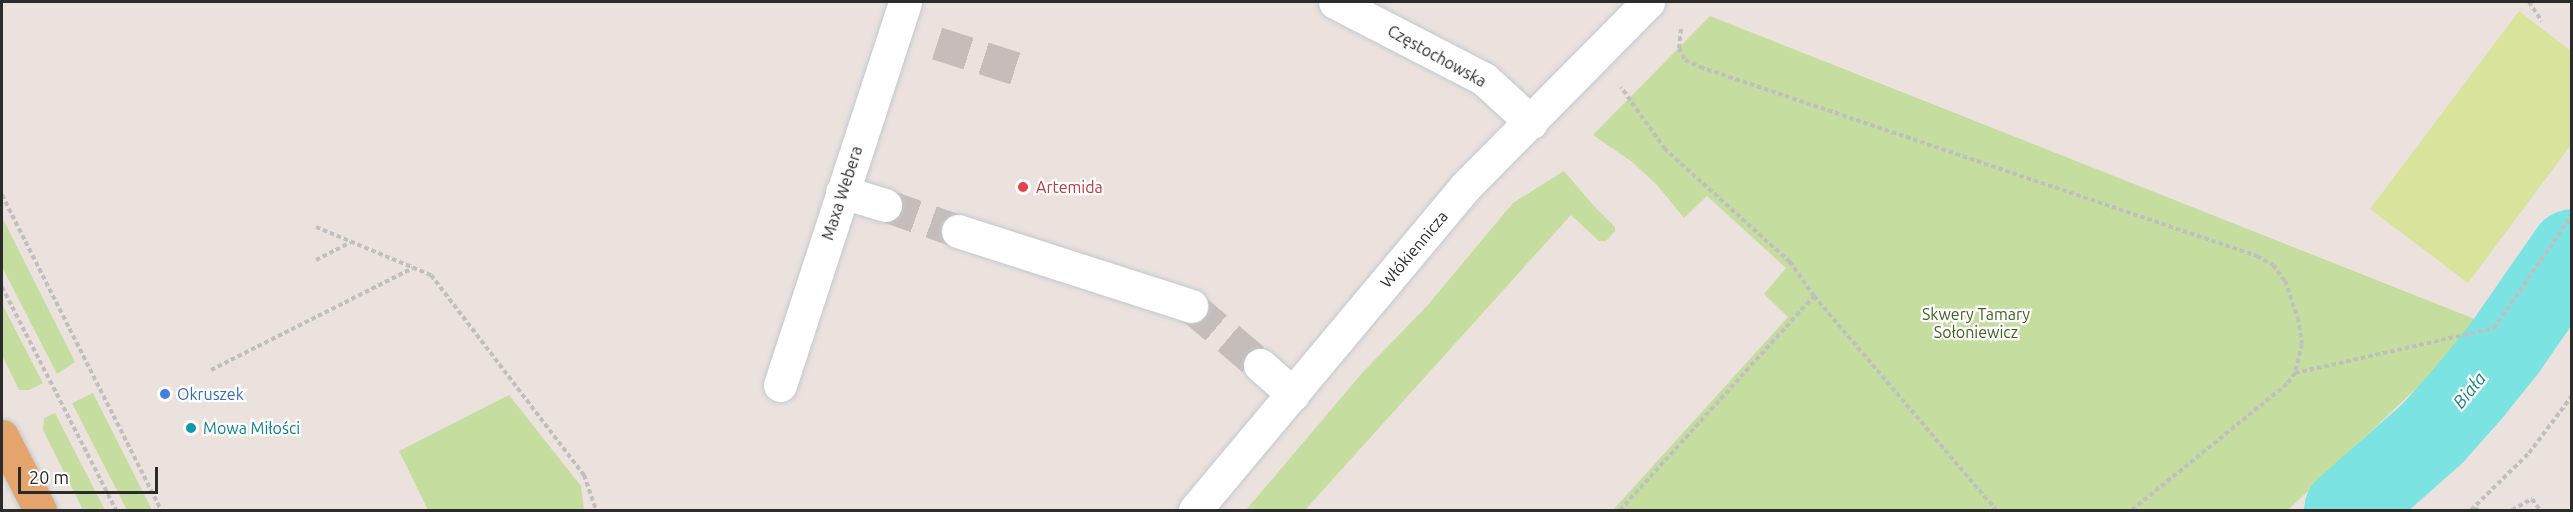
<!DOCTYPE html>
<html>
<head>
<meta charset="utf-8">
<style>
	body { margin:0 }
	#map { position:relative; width:2573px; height:512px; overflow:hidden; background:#ebe2de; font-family:Ubuntu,sans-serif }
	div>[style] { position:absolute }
	.green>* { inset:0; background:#c6dda0 }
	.pitch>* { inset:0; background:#d9e39c }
	.river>* { height:84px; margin:-42px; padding:0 42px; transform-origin:42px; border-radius:42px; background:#7be3e1 }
	.minor-tunnel>* { height:33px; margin-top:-16.5px; transform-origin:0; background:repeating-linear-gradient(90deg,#c5bdba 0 33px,transparent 0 49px) }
	.path>* { height:4px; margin-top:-2px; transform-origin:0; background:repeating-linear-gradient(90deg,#bfbfbf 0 4.5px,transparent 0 7.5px) }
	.roads { filter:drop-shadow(0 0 2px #c2c8d0) drop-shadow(0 0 2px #c2c8d0) }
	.minor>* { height:33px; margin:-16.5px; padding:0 16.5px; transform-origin:16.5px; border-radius:16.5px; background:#fff }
	.major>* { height:33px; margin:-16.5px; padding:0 16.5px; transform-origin:16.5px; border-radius:16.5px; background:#e4a46b }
	.dots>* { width:16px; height:16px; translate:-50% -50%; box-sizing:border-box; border:3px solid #fff; border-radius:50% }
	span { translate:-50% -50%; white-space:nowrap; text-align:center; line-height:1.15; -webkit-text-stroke:4.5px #fff; paint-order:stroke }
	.street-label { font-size:16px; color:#2b2b2b }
	.health-label { font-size:16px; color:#be3a42 }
	.left { translate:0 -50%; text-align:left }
	.park-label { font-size:16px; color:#416121 }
	.shop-label { font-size:16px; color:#366cbe }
	.culture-label { font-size:16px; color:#0d838f }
	.water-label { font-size:18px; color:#1a8389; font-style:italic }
	.frame { position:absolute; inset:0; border:3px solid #2b2b2b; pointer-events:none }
	.scale { position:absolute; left:18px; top:467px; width:140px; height:27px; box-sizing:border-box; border:3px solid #2b2b2b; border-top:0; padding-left:8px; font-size:18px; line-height:21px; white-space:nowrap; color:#2b2b2b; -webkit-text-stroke:4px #fff; paint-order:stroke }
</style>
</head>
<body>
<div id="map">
	<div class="green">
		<i style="clip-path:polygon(1710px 16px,2485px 323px,2288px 510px,1613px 510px,1788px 317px,1764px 294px,1786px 268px,1707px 196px,1684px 218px,1657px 185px,1632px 162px,1593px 135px)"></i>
		<i style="clip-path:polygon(1564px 171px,1593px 205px,1615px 227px,1615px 231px,1606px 241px,1599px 241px,1571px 215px,1305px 510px,1246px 510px,1363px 372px,1427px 306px,1513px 203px)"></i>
		<i style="clip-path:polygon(2px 217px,75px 362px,57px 374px,2px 267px)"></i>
		<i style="clip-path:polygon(2px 304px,43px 383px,29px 390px,19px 390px,2px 355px)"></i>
		<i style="clip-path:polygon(93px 393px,152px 510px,127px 510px,72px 403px)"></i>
		<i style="clip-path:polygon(509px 395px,581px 486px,584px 510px,428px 510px,399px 451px)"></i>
		<i style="clip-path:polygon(55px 413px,105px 510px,83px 510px,43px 430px,44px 418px)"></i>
	</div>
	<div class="pitch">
		<i style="clip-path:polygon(2519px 11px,2571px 51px,2571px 145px,2468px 283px,2370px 209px)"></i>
	</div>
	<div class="river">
		<i style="left:2346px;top:510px;width:116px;rotate:-41.5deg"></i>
		<i style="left:2433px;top:433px;width:57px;rotate:-48.5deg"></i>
		<i style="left:2471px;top:390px;width:53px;rotate:-51.2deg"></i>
		<i style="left:2504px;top:349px;width:119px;rotate:-55.2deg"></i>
	</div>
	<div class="minor-tunnel">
		<i style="left:937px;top:43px;width:96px;rotate:17.7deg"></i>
		<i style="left:885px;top:205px;width:77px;rotate:19.6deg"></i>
		<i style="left:1191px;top:306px;width:91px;rotate:40.5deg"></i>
	</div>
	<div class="path">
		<i style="left:2529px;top:2px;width:23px;rotate:56deg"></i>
		<i style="left:1681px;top:29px;width:19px;rotate:96deg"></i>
		<i style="left:1679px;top:48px;width:13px;rotate:63deg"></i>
		<i style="left:1685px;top:60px;width:17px;rotate:25deg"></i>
		<i style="left:1700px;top:67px;width:588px;rotate:18.74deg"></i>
		<i style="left:2257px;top:256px;width:18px;rotate:29deg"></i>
		<i style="left:2273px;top:265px;width:20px;rotate:53deg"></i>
		<i style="left:2285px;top:281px;width:39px;rotate:71deg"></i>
		<i style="left:2298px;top:318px;width:26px;rotate:81deg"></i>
		<i style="left:2302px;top:344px;width:30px;rotate:104deg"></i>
		<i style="left:2295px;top:373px;width:14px;rotate:126deg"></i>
		<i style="left:2287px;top:384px;width:200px;rotate:140.9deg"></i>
		<i style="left:2px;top:195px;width:353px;rotate:63.2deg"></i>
		<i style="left:316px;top:227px;width:125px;rotate:22.7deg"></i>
		<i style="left:431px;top:275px;width:252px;rotate:52.6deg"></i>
		<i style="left:584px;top:475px;width:37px;rotate:71deg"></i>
		<i style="left:316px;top:260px;width:39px;rotate:-27deg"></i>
		<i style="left:2px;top:287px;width:250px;rotate:62.9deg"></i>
		<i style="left:1814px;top:296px;width:281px;rotate:49.6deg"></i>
		<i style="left:211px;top:370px;width:226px;rotate:-26.8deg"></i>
		<i style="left:2295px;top:373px;width:204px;rotate:-12.7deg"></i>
		<i style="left:2494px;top:328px;width:137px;rotate:-55.4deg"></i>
		<i style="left:2474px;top:509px;width:8px;rotate:7deg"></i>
		<i style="left:1620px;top:510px;width:289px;rotate:-47.8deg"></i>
		<i style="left:1814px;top:296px;width:42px;rotate:-125.2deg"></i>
		<i style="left:1790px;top:262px;width:169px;rotate:-137.9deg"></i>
		<i style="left:1665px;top:149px;width:76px;rotate:-125.4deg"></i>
		<i style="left:2471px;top:510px;width:81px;rotate:-44.5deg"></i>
		<i style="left:2529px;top:453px;width:71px;rotate:-53deg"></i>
		<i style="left:2512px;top:510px;width:23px;rotate:-29deg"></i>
		<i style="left:2532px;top:499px;width:14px;rotate:54deg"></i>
	</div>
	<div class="roads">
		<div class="minor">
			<i style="left:1335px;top:2px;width:168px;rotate:27.3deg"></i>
			<i style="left:1484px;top:79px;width:64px;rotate:42.5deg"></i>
			<i style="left:842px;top:192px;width:45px;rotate:16.8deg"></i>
			<i style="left:958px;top:231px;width:245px;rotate:17.8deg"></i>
			<i style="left:1260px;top:365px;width:44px;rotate:41.3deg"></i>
			<i style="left:780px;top:385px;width:403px;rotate:-71.9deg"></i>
			<i style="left:1195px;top:510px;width:422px;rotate:-50.1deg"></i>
			<i style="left:1466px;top:186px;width:259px;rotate:-45.3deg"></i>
		</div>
		<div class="major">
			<i style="left:2px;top:436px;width:83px;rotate:62.8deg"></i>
		</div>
	</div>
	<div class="dots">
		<i style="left:1023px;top:187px;background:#e0444e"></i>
		<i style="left:165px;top:394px;background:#3f7fe0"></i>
		<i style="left:191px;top:428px;background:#0f9aa8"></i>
	</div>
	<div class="street-label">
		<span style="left:1437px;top:56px;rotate:29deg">Częstochowska</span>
		<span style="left:842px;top:193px;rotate:-72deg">Maxa Webera</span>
		<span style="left:1414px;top:249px;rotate:-50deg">Włókiennicza</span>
	</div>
	<div class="health-label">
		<span class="left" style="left:1036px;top:187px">Artemida</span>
	</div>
	<div class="park-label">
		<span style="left:1976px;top:323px">Skwery Tamary<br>Sołoniewicz</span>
	</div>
	<div class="shop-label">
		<span class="left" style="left:177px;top:394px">Okruszek</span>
	</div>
	<div class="culture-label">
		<span class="left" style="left:203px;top:428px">Mowa Miłości</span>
	</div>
	<div class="water-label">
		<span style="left:2469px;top:390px;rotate:-51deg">Biała</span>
	</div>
	<div class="frame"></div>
	<div class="scale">20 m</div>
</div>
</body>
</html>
